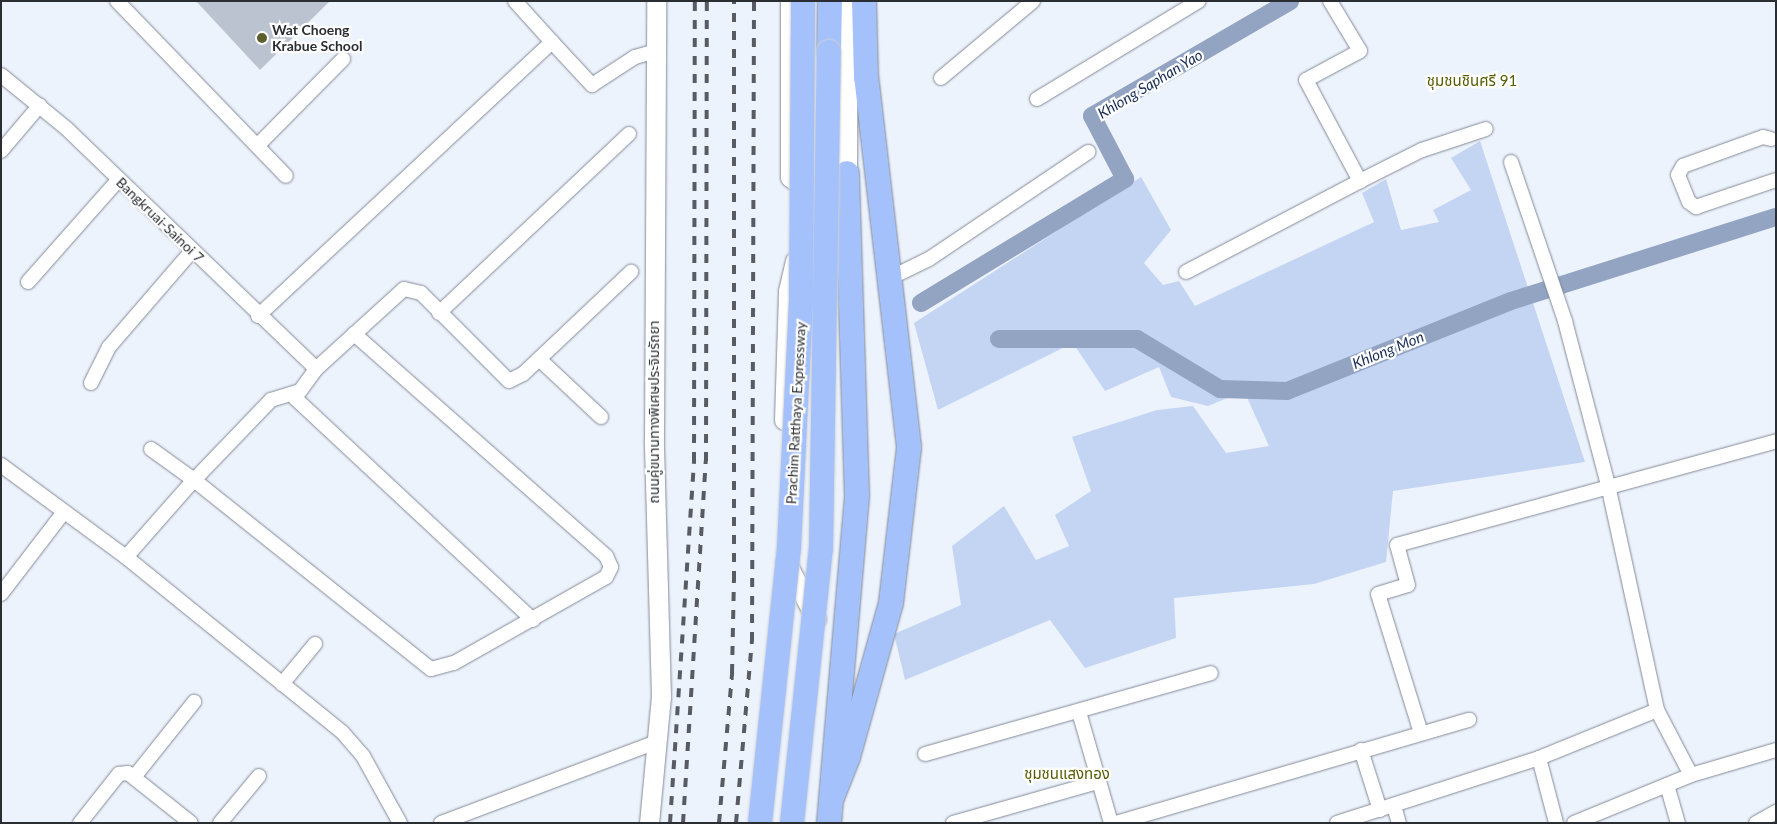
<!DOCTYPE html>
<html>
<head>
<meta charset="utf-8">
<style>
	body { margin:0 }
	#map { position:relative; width:1777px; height:824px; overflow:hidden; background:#edf3fd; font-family:Lato,"Noto Sans Thai",sans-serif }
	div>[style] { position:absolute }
	.green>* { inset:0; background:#c4d4f3 }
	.canal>* { height:18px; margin:-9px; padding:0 9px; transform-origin:9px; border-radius:9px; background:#93a4c3 }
	.building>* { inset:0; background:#bcc3d0 }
	.roads { filter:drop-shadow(0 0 1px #838a96) drop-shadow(0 0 1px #838a96) }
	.minor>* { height:14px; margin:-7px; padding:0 7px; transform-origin:7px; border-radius:7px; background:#fff }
	.secondary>* { height:19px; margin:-9.5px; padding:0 9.5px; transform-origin:9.5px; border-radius:9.5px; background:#fff }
	.motorway>* { height:24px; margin:-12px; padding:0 12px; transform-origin:12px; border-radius:12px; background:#a4c1fb }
	.rail>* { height:4px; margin-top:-2px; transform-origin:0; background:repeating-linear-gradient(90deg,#585c62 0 9px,transparent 0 18px) }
	.bridges { filter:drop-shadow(0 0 1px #d0d1d2) drop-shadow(0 0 1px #d0d1d2) }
	.motorway-bridge>* { height:24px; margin:-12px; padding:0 12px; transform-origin:12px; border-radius:12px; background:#a4c1fb }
	.dots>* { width:14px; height:14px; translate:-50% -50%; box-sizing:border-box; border:2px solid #fff; border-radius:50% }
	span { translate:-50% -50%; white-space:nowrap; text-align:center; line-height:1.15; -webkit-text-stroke:4.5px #fff; paint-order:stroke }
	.poi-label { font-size:14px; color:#2a2d32; font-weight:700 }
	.left { translate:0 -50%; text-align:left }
	.street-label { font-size:14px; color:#2a2d32 }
	.neighbourhood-label { font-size:15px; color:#575c04 }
	.water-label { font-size:15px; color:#192d56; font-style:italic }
	.frame { position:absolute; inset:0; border:2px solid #2a2d32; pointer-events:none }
</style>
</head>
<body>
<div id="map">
	<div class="green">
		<i style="clip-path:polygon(1480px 141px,1585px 462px,1393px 491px,1386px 562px,1314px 584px,1174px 598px,1176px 638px,1085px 668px,1050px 620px,905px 680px,894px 634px,961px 605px,952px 546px,1004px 506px,1036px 560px,1069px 546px,1055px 515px,1091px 491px,1072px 437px,1157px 410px,1193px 406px,1226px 453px,1269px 446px,1244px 391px,1208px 406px,1171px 397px,1159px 367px,1105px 391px,1073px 343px,938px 410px,914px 323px,1141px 177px,1171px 230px,1144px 263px,1163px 285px,1179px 281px,1195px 306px,1374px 222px,1362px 193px,1386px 179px,1401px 230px,1439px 222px,1433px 210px,1471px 190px,1451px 158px)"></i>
	</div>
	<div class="canal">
		<i style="left:921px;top:303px;width:239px;rotate:-31.3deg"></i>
		<i style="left:1125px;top:179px;width:71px;rotate:-117.6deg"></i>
		<i style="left:1092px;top:116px;width:229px;rotate:-30.1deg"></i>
		<i style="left:999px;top:339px;width:138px"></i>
		<i style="left:1137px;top:339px;width:97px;rotate:31.1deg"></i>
		<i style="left:1220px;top:389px;width:67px;rotate:1.7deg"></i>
		<i style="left:1287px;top:391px;width:241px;rotate:-21.9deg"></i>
		<i style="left:1511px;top:301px;width:278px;rotate:-17.6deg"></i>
	</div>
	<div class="building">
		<i style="clip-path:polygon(196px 1px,330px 1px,260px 70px)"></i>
	</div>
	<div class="roads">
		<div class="minor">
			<i style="left:117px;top:1px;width:243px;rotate:46deg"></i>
			<i style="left:1330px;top:1px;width:58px;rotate:59deg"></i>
			<i style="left:1360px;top:51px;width:61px;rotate:151.8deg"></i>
			<i style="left:1306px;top:80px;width:115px;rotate:61.9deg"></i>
			<i style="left:1360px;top:181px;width:69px;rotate:-26.6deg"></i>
			<i style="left:1422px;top:150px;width:67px;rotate:-18.2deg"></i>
			<i style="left:552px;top:42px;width:59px;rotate:47.1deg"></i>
			<i style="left:592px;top:85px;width:51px;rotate:-33.1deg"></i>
			<i style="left:635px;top:57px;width:22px;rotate:-16deg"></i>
			<i style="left:1px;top:75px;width:84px;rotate:39.2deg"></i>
			<i style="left:66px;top:128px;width:347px;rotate:43.9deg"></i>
			<i style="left:941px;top:78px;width:120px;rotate:-39.9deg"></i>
			<i style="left:1037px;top:99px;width:189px;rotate:-31.2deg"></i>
			<i style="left:1771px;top:139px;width:8px;rotate:-166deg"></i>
			<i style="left:1763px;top:137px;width:85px;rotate:160.1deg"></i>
			<i style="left:1683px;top:166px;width:10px;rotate:119deg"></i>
			<i style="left:1678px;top:175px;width:29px;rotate:68deg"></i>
			<i style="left:1689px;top:202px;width:9px;rotate:36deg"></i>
			<i style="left:1696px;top:207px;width:84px;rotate:-18.6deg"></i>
			<i style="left:258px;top:145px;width:121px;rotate:-45.3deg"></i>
			<i style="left:1px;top:151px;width:60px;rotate:-49.7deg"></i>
			<i style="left:1511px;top:162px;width:168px;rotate:71.2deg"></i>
			<i style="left:1565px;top:321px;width:170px;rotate:75.3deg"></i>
			<i style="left:1608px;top:485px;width:230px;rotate:77.7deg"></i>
			<i style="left:1657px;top:710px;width:73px;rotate:62.4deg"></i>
			<i style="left:1186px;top:272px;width:196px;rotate:-27.6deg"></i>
			<i style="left:890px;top:278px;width:43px;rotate:-26deg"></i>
			<i style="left:929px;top:259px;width:192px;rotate:-33.9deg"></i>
			<i style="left:28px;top:282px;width:137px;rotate:-48.5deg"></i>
			<i style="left:439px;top:313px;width:261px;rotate:-43.3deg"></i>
			<i style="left:258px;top:316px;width:402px;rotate:-43deg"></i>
			<i style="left:552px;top:42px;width:55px;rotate:-132.1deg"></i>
			<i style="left:539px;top:359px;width:85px;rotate:43.1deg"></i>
			<i style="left:91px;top:383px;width:40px;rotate:-63.4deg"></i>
			<i style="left:109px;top:347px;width:127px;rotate:-49.2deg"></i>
			<i style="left:297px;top:392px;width:27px;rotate:163deg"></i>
			<i style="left:271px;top:400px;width:111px;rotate:133.9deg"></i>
			<i style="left:194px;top:480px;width:303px;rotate:38.6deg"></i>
			<i style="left:431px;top:669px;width:24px;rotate:-15deg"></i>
			<i style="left:454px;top:663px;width:175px;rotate:-29.5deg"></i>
			<i style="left:606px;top:577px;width:11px;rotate:-63deg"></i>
			<i style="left:611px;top:567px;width:12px;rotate:-114deg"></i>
			<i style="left:606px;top:556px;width:336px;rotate:-138.6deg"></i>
			<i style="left:1px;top:465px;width:155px;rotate:36.4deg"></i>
			<i style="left:126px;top:557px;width:279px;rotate:39deg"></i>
			<i style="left:343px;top:733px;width:30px;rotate:49deg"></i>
			<i style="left:363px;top:756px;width:77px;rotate:61.1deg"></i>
			<i style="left:126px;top:557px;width:103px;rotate:-48.6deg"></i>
			<i style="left:194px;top:480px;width:53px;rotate:-144.2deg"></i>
			<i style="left:1px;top:594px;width:103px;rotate:-52.5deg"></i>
			<i style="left:533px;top:620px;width:325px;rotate:-137deg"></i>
			<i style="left:295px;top:398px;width:36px;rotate:-54deg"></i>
			<i style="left:316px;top:369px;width:119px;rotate:-42.3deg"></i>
			<i style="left:404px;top:289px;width:17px;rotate:13deg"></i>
			<i style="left:421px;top:293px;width:124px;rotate:45deg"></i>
			<i style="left:509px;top:381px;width:16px;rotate:-27deg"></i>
			<i style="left:523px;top:374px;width:149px;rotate:-43.4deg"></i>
			<i style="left:282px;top:684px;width:52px;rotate:-50.5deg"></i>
			<i style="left:1079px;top:712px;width:116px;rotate:73.9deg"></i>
			<i style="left:1421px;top:733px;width:145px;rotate:-107.2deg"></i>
			<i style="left:1378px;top:594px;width:31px;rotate:-17deg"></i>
			<i style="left:1408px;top:585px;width:41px;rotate:-105.4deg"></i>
			<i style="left:1397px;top:545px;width:393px;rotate:-15.3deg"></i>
			<i style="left:1361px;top:750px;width:63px;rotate:72.4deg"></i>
			<i style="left:925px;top:754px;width:297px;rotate:-15.8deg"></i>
			<i style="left:1539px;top:758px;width:67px;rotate:75.3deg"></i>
			<i style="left:135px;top:776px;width:95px;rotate:-51.4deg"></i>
			<i style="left:1667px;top:785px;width:40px;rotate:74deg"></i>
			<i style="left:1394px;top:806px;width:18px;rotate:74deg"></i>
			<i style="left:80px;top:823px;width:63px;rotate:-51.5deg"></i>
			<i style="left:119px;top:774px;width:9px;rotate:-6deg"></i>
			<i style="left:128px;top:773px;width:80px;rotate:38.4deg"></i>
			<i style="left:220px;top:823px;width:61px;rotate:-50.3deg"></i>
			<i style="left:441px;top:823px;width:228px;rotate:-20.6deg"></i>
			<i style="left:953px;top:823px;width:151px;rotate:-15.8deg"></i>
			<i style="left:1116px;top:823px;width:368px;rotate:-16.3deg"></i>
			<i style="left:1337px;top:823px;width:212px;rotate:-17.8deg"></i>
			<i style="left:1539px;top:758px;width:127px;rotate:-22.1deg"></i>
			<i style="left:1574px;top:823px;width:126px;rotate:-22.3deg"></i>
			<i style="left:1691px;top:775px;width:89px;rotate:-16.4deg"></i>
			<i style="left:1756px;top:823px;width:23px;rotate:-29deg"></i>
		</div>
		<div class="secondary">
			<i style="left:790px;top:1px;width:176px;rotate:90deg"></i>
			<i style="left:790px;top:177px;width:23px;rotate:38deg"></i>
			<i style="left:803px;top:227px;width:15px;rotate:-79deg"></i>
			<i style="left:806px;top:212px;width:57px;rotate:-43.6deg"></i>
			<i style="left:847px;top:173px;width:172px;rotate:-89.7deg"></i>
			<i style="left:784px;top:420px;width:129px;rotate:-88.2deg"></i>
			<i style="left:788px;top:291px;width:31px;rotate:-77deg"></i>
			<i style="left:786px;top:562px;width:64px;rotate:62.2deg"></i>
			<i style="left:649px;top:823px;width:127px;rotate:-84.6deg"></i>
			<i style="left:661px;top:697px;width:257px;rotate:-91.6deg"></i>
			<i style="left:654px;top:440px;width:439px;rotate:-89.7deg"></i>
		</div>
		<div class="motorway">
			<i style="left:829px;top:52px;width:51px;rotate:-88.9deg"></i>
			<i style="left:831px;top:800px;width:46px;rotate:-68.4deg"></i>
			<i style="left:848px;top:757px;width:160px;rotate:-74.4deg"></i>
			<i style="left:891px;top:603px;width:157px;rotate:-83.4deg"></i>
			<i style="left:909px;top:447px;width:372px;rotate:-96.6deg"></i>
			<i style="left:866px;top:77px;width:76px;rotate:-91.5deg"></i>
			<i style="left:829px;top:823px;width:328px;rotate:-85.1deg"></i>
			<i style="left:857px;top:496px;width:323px;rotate:-91.8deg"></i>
		</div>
	</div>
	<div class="rail">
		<i style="left:670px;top:823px;width:363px;rotate:-86.2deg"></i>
		<i style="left:694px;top:461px;width:460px;rotate:-89.9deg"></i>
		<i style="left:683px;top:823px;width:363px;rotate:-86.4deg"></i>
		<i style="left:706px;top:461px;width:460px;rotate:-89.9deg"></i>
		<i style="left:719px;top:823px;width:151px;rotate:-85deg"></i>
		<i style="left:732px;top:673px;width:93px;rotate:-88.8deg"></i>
		<i style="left:734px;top:580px;width:579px;rotate:-90deg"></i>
		<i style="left:736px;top:823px;width:183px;rotate:-85deg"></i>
		<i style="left:752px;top:641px;width:640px;rotate:-89.82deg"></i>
	</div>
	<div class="bridges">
		<div class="motorway-bridge">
			<i style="left:760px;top:823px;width:278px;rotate:-84deg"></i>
			<i style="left:789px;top:547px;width:246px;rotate:-87.2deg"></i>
			<i style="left:801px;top:301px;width:300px;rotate:-89.6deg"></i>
			<i style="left:792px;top:823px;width:276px;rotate:-84deg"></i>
			<i style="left:821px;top:549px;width:497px;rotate:-89.1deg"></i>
		</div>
	</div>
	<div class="dots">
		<i style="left:262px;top:38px;background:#5a5f2d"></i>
	</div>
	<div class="poi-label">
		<span class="left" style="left:272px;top:38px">Wat Choeng<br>Krabue School</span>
	</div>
	<div class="street-label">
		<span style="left:160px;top:220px;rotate:44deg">Bangkruai-Sainoi 7</span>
		<span style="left:654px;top:412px;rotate:-90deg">ถนนคู่ขนานทางพิเศษประจิมรัถยา</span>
		<span style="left:796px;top:413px;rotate:-87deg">Prachim Ratthaya Expressway</span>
	</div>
	<div class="neighbourhood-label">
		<span style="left:1472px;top:81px">ชุมชนชินศรี 91</span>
		<span style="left:1067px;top:774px">ชุมชนแสงทอง</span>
	</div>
	<div class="water-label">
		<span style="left:1150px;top:84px;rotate:-31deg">Khlong Saphan Yao</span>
		<span style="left:1388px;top:350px;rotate:-22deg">Khlong Mon</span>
	</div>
	<div class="frame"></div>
</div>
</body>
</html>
